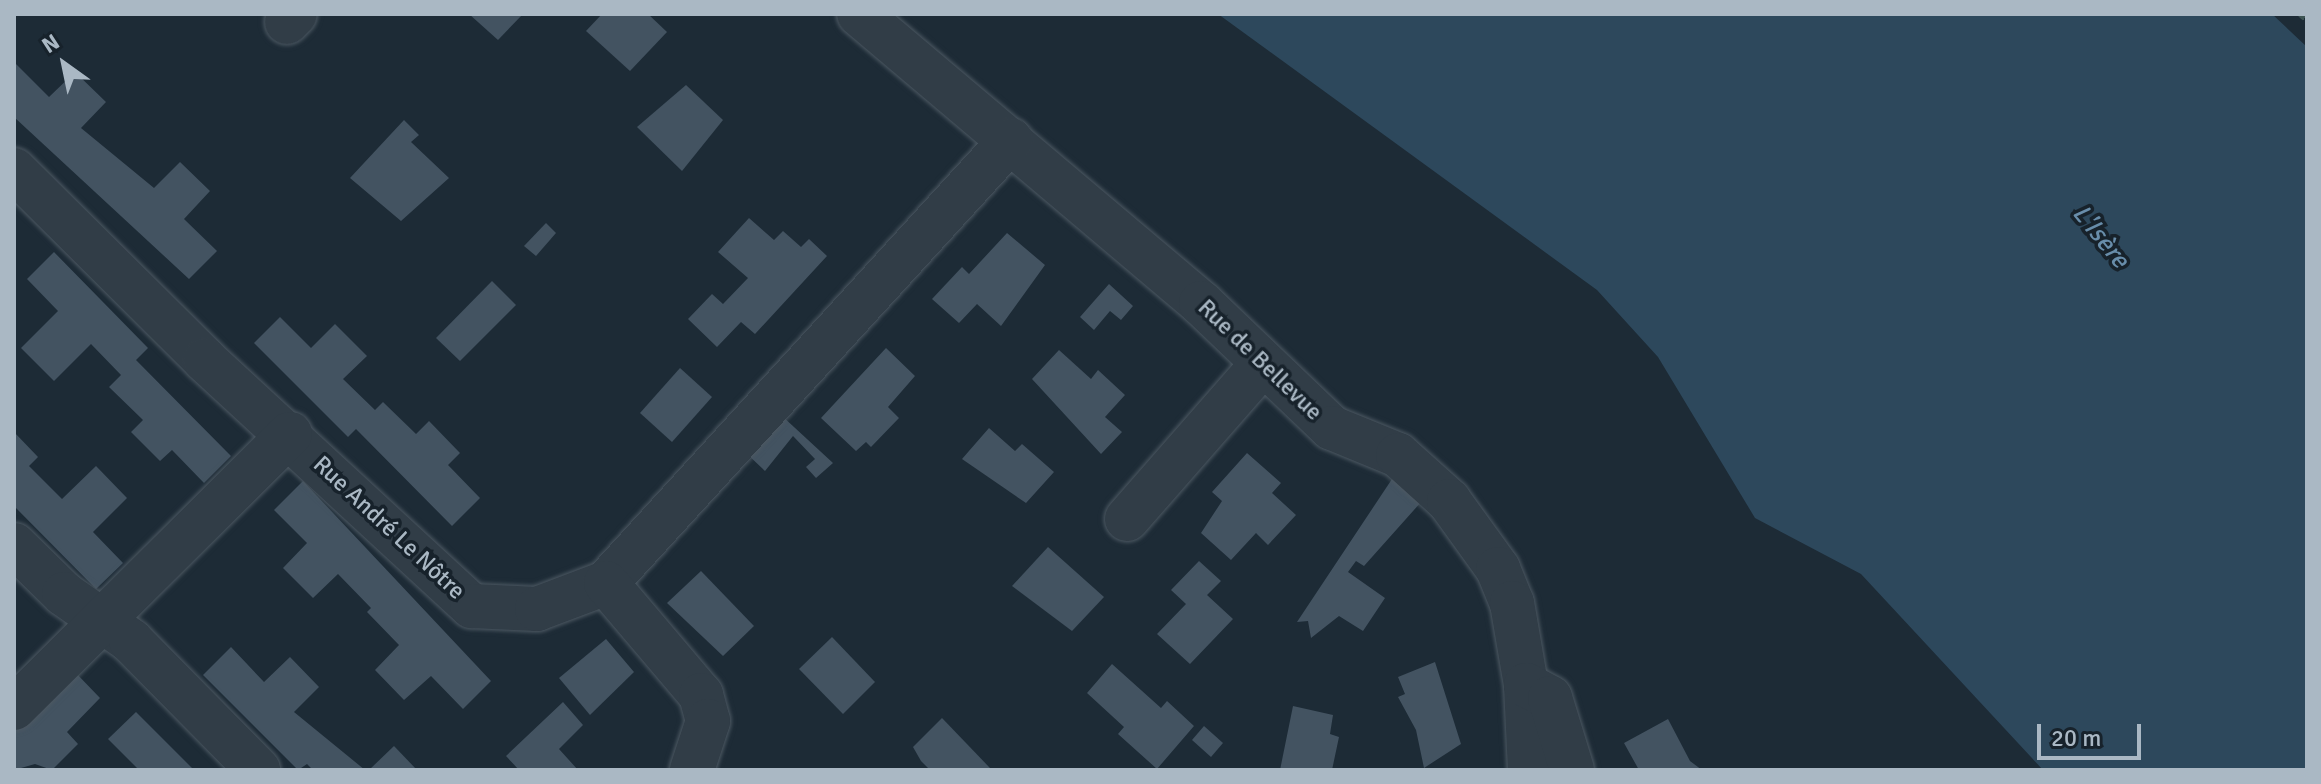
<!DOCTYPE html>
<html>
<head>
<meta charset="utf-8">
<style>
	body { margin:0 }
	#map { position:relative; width:2321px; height:784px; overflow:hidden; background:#1d2b36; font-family:Signika,sans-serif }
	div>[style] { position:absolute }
	.water>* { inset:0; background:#2d485c }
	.building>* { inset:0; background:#435361 }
	.path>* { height:5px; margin-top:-2.5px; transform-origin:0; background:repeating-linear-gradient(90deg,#3d5454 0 6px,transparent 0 12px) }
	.roads { filter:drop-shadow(0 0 2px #4c5862) drop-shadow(0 0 2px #4c5862) }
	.minor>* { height:44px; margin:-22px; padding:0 22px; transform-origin:22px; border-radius:22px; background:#313d47 }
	span { translate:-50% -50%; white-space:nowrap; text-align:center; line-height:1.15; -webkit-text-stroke:7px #17222b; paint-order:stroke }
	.street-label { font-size:24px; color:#aab8c4 }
	.water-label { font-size:26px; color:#688daa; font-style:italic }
	.frame { position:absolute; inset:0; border:16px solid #aab8c4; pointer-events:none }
	.north { position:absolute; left:24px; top:24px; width:80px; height:80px; -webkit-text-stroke:6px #17222b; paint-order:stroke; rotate:327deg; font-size:22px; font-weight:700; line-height:32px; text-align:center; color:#aab8c4 }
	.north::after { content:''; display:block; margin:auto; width:28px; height:36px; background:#aab8c4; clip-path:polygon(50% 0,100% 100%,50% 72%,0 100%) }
	.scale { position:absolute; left:2037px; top:724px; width:104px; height:36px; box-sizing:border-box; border:4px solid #aab8c4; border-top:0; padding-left:10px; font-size:24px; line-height:28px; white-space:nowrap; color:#aab8c4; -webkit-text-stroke:6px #17222b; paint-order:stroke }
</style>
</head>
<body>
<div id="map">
	<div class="water">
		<i style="clip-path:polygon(1218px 14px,2272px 14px,2307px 47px,2307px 770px,2043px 770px,1861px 574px,1755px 518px,1658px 357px,1597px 290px)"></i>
	</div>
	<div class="building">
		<i style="clip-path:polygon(469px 14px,523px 14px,498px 40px)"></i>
		<i style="clip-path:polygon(602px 14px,648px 14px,667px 32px,630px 71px,586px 31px)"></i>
		<i style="clip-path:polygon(14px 62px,49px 97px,75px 72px,106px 102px,81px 128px,154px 188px,180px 162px,210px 191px,184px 219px,217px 251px,189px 279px,14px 117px)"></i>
		<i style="clip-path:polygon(686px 85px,723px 120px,682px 171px,637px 127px)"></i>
		<i style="clip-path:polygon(404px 120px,419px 135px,411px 142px,449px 178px,401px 221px,350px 178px)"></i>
		<i style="clip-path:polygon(749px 218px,774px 240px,783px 231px,801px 247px,809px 239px,827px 256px,755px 334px,741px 322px,717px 347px,688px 319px,712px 294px,723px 304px,748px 278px,718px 252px)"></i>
		<i style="clip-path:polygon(546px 223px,556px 233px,536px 256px,524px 246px)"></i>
		<i style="clip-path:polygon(1007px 233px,1045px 265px,1001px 326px,977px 304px,959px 323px,932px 299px,962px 267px,969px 274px)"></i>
		<i style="clip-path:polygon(54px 252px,148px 348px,136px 360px,231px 456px,204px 483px,172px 450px,160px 461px,131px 432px,143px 420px,109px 387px,121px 375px,91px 344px,54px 381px,21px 348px,58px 311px,27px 279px)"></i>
		<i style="clip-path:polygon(492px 281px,516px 305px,460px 361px,436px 338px)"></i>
		<i style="clip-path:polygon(1109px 284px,1133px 306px,1121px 320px,1110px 311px,1094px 330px,1080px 317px)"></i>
		<i style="clip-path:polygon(280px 317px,311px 348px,335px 324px,367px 356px,343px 379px,375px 410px,383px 402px,416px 434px,429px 421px,460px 453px,448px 465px,480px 498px,452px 526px,356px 429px,348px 437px,254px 343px)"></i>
		<i style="clip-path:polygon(886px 348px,915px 376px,888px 407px,899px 418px,871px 447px,866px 442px,856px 451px,821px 418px)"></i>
		<i style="clip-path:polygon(1059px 350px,1091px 379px,1098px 370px,1125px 395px,1105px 417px,1122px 432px,1101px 454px,1032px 379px)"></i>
		<i style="clip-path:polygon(680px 368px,712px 397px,672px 442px,640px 413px)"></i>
		<i style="clip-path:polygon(781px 415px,833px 463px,816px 478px,806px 467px,815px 459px,793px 436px,765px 471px,746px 453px)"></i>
		<i style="clip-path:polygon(989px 428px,1015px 451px,1022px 444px,1054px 472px,1026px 503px,962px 459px)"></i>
		<i style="clip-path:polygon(14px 432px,38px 457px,29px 466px,62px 499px,96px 466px,127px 498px,93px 532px,123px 563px,96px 589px,14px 506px)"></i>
		<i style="clip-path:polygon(1247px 453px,1281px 483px,1272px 493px,1296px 515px,1268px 545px,1256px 533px,1231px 560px,1201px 533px,1222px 501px,1212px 492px)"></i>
		<i style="clip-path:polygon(1394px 476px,1422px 501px,1364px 566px,1356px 561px,1348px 572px,1385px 598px,1363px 631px,1339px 616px,1311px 638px,1308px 621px,1297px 622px)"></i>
		<i style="clip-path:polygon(303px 481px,491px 681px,463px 709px,431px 676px,404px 700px,375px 670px,399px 645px,367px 612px,371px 608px,338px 574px,313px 598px,283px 568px,307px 543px,274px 510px)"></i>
		<i style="clip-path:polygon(1048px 547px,1104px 597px,1072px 631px,1012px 586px)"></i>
		<i style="clip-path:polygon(1199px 561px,1221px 581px,1207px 595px,1233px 619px,1190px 664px,1157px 634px,1186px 604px,1171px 590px)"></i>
		<i style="clip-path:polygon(701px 571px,754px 626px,723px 656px,667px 603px)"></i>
		<i style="clip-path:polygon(832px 637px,875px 682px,843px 714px,799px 669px)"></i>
		<i style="clip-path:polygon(606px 639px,634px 672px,590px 715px,559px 678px)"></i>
		<i style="clip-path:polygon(231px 647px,264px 682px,290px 657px,319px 687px,294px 712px,365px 770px,313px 770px,307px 764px,298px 770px,203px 675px)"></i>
		<i style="clip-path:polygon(1435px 662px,1461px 744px,1424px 768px,1416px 730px,1398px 697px,1405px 694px,1398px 677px)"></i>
		<i style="clip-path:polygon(1112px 664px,1161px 708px,1167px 701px,1194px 726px,1157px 769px,1118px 734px,1124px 727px,1087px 693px)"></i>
		<i style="clip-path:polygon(74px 671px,100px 698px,67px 732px,78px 744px,52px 770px,35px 764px,14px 770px,14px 732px)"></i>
		<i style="clip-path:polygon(563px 702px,583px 725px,559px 749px,578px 770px,519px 770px,506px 756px)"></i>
		<i style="clip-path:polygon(1293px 706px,1333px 715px,1330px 734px,1339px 737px,1332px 770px,1280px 770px)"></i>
		<i style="clip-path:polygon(136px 712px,194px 770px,139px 770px,108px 739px)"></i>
		<i style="clip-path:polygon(942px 718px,990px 768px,988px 770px,930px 770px,921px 761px,913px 747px)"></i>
		<i style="clip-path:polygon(1668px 719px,1690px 761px,1702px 770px,1639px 770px,1624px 743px)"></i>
		<i style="clip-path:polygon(1204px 726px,1223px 743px,1211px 757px,1192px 740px)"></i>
		<i style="clip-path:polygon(394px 746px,417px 770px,369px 770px)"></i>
	</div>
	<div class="path">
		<i style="left:2300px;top:14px;width:9px;rotate:41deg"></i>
	</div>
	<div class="roads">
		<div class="minor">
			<i style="left:859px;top:14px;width:448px;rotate:40.2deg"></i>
			<i style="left:1201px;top:303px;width:181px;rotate:43.7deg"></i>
			<i style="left:1332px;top:428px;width:71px;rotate:22.2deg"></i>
			<i style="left:1398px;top:455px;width:69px;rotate:42deg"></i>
			<i style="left:1449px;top:501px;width:84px;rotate:54.2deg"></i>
			<i style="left:1498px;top:569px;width:37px;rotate:68deg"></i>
			<i style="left:1512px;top:603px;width:83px;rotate:80.3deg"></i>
			<i style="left:1526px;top:685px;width:85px;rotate:87.3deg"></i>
			<i style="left:287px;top:22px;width:11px;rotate:-45deg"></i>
			<i style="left:14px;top:170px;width:269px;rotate:44.8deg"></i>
			<i style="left:205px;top:360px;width:363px;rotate:42.7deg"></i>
			<i style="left:472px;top:606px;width:65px;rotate:2.6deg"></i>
			<i style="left:537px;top:609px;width:74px;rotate:-20.6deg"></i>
			<i style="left:606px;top:583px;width:600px;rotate:-47.57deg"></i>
			<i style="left:1127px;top:519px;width:205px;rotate:-48.8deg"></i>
			<i style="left:14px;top:545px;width:70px;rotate:44.4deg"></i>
			<i style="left:64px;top:594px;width:82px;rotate:35deg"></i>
			<i style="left:131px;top:641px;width:181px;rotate:45.4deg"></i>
			<i style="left:606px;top:583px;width:147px;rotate:49.7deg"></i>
			<i style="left:701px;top:695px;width:27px;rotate:75deg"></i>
			<i style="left:708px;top:721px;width:52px;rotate:108.1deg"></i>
			<i style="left:1526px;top:685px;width:27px;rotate:28deg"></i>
			<i style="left:1550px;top:698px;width:75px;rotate:73deg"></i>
			<i style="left:14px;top:708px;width:389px;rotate:-44.8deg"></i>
		</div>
	</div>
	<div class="street-label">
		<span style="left:1260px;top:360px;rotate:44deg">Rue de Bellevue</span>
		<span style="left:389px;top:528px;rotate:43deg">Rue André Le Nôtre</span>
	</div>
	<div class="water-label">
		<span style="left:2100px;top:237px;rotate:51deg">L'Isère</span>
	</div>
	<div class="frame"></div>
	<div class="north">N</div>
	<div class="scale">20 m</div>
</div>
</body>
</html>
